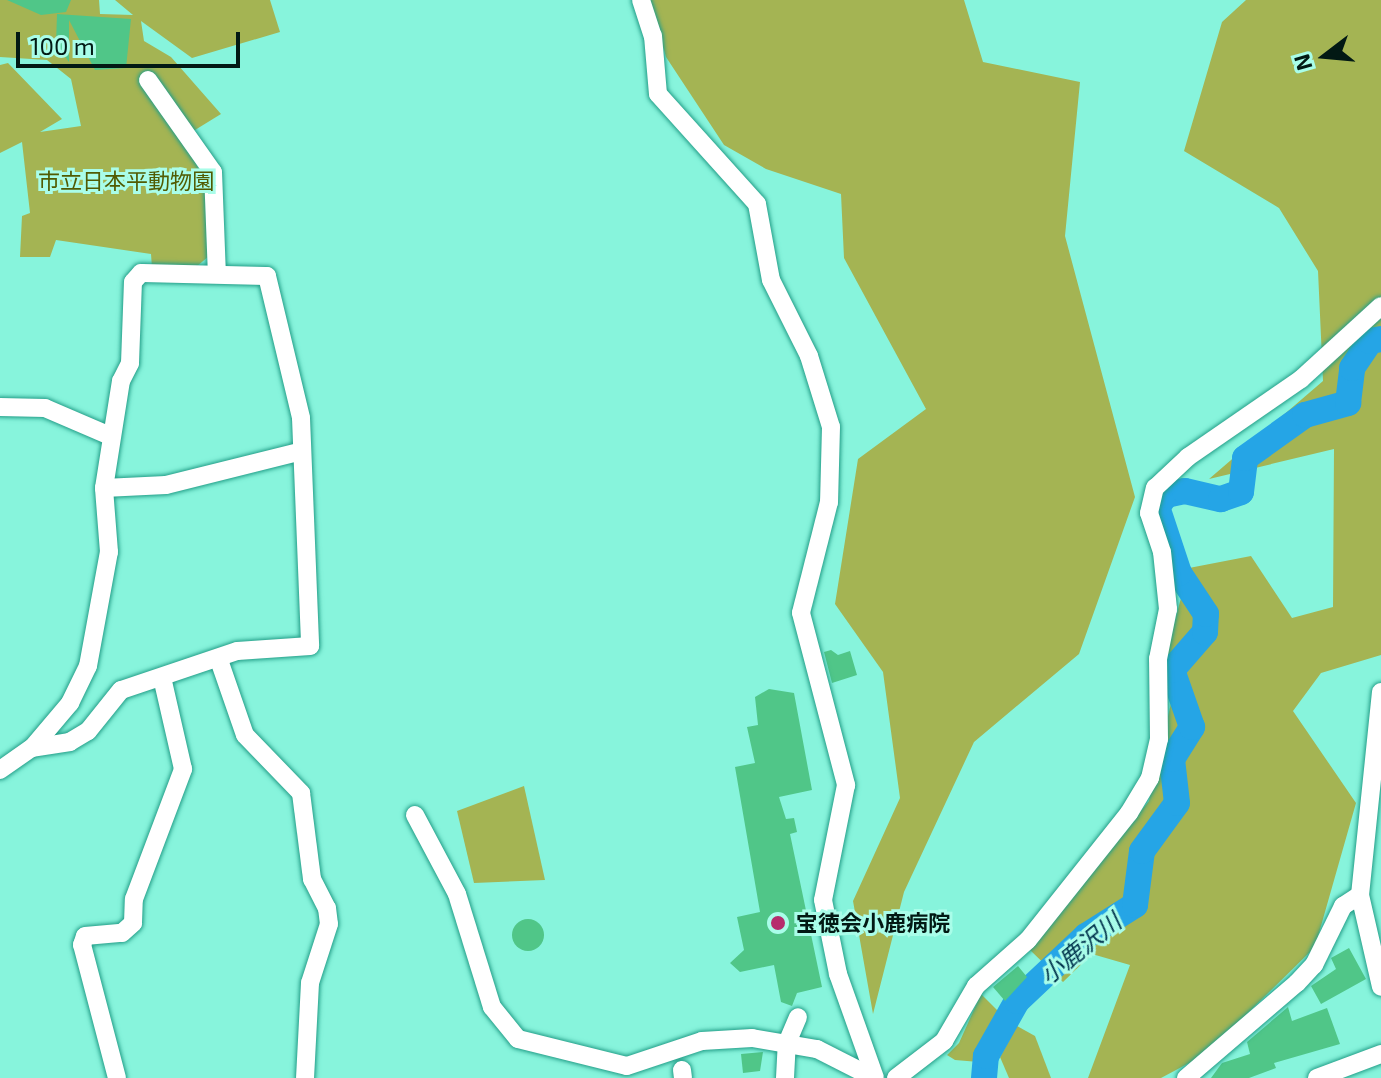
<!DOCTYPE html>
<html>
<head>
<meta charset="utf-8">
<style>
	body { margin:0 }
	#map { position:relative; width:1381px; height:1078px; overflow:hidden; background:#87f4dc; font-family:"Exo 2","Noto Sans JP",sans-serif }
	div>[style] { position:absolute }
	.green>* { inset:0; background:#a4b453 }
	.river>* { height:26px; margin:-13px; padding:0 13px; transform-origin:13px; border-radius:13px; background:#25a5e6 }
	.building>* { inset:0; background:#50c688 }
	.round { border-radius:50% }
	.roads { filter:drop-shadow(0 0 2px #239e88) drop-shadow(0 0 2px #239e88) }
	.minor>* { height:18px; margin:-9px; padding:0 9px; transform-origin:9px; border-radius:9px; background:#fff }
	.dots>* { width:22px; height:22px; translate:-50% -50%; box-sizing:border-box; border:4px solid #a9fde9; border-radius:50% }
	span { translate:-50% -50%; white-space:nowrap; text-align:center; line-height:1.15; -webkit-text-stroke:6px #a9fde9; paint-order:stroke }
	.park-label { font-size:22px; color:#515b02 }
	.poi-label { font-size:22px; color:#021914; font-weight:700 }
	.left { translate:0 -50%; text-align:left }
	.water-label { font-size:24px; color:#00334d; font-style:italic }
	.north { position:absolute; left:1285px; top:16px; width:80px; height:80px; -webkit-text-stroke:6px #a9fde9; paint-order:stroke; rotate:254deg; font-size:22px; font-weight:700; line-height:32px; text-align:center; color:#021914 }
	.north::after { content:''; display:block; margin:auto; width:28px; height:36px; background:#021914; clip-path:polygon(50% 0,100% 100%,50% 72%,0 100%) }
	.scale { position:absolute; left:16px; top:32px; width:224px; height:36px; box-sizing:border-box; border:4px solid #021914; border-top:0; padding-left:10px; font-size:24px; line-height:28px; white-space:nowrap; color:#021914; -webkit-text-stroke:6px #a9fde9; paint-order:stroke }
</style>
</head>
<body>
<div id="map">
	<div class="green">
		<i style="clip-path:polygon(0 0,99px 0,100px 14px,133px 15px,115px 0,270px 0,280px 32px,192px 58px,141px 21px,144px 41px,171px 57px,221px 114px,182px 138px,209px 188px,209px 256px,196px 267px,152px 268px,151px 254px,56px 240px,50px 257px,20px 257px,22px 216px,30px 213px,22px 142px,0 153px,0 65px,8px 63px,62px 119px,40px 132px,81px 126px,71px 79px,47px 60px,0 57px)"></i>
		<i style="clip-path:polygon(650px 0,964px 0,983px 62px,1080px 82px,1065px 236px,1135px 497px,1079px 654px,974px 742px,904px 892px,873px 1014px,853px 901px,900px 798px,883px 672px,835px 604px,858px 459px,926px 409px,844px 258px,841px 194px,766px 169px,724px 145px,666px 57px)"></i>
		<i style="clip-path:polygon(1246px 0,1381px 0,1381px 655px,1321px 673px,1293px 711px,1356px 803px,1315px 947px,1206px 1054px,1161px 1078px,1088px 1078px,1130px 965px,1092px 954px,1063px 982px,1029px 949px,1149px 801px,1171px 703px,1166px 654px,1189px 568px,1251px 556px,1292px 618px,1333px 607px,1334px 449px,1209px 479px,1323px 381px,1318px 271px,1279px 208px,1184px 151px,1222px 22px)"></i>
		<i style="clip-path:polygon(524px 786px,545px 880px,474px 883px,457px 811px)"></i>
		<i style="clip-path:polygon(981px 994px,1004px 1017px,979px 1062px,955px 1060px,947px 1055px,959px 1043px)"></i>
		<i style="clip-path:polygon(1017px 1026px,1035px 1036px,1051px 1078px,1009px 1078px,1000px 1057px)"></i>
	</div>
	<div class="river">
		<i style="left:984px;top:1078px;width:22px;rotate:-85deg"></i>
		<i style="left:986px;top:1056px;width:63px;rotate:-60.6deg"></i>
		<i style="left:1017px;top:1001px;width:95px;rotate:-43.3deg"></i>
		<i style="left:1086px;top:936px;width:58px;rotate:-32.3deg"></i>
		<i style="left:1135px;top:905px;width:54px;rotate:-82.6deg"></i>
		<i style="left:1142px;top:851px;width:59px;rotate:-53.9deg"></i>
		<i style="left:1177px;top:803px;width:44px;rotate:-96.5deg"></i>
		<i style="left:1172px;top:759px;width:38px;rotate:-58deg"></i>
		<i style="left:1192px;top:727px;width:60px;rotate:-109.3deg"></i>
		<i style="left:1172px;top:670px;width:50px;rotate:-49deg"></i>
		<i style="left:1205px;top:632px;width:18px;rotate:-87deg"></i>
		<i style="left:1206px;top:614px;width:49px;rotate:-123.4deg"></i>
		<i style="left:1179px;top:573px;width:70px;rotate:-108.4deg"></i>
		<i style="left:1157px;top:507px;width:15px;rotate:-53deg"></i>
		<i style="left:1166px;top:495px;width:19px;rotate:-12deg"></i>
		<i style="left:1185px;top:491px;width:37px;rotate:13deg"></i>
		<i style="left:1221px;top:499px;width:21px;rotate:-19deg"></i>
		<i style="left:1241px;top:492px;width:34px;rotate:-83deg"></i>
		<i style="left:1245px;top:458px;width:74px;rotate:-35.6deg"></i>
		<i style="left:1305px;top:415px;width:45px;rotate:-15.6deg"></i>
		<i style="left:1348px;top:403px;width:35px;rotate:-83deg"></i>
		<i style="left:1352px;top:368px;width:32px;rotate:-56deg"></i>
		<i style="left:1370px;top:341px;width:11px;rotate:-10deg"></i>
	</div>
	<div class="building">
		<i style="clip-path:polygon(7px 0,71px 0,66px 12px,41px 15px)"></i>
		<i style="clip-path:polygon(57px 14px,131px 19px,126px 68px,95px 70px,69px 20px,69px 62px,56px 44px)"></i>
		<i style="clip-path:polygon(831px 650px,838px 655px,850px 651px,857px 675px,832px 683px,824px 652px)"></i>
		<i style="clip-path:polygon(769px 689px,794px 693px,812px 790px,779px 797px,786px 819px,794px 818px,797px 832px,790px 834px,822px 987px,797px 993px,792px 1006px,781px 1002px,774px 965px,740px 972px,730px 963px,744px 950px,737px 917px,760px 912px,735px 767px,755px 763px,747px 727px,758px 725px,755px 697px)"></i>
		<i class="round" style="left:512px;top:919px;width:32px;height:32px"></i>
		<i style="clip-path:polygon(1349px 948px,1366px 979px,1321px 1004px,1311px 986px,1336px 969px,1331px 958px)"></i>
		<i style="clip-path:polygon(1018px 966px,1027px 977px,1005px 1001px,993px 987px)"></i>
		<i style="clip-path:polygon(1288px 1007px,1292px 1021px,1327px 1008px,1340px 1044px,1274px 1063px,1276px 1068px,1249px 1078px,1211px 1078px,1222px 1063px,1250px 1054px,1247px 1042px)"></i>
		<i style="clip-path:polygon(763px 1052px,760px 1071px,743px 1073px,741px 1054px)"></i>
	</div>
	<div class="roads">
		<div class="minor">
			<i style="left:641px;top:0;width:38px;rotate:72deg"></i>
			<i style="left:653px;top:36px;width:58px;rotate:85.1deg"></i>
			<i style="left:658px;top:94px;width:148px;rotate:48deg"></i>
			<i style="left:757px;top:204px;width:77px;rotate:79.6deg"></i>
			<i style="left:771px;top:280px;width:85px;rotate:63.4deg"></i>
			<i style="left:809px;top:356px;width:74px;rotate:72.8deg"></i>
			<i style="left:831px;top:427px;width:75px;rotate:91.5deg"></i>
			<i style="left:829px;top:502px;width:114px;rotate:104.2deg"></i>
			<i style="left:801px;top:613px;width:178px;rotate:75.3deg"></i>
			<i style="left:846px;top:785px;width:117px;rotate:101.3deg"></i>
			<i style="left:823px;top:900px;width:76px;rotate:78.5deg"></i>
			<i style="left:838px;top:974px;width:110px;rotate:70.4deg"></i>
			<i style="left:148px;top:80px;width:113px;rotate:54.8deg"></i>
			<i style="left:213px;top:172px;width:102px;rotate:87.8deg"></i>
			<i style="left:0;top:407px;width:45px;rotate:1.3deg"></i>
			<i style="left:45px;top:408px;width:71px;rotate:23.3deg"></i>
			<i style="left:104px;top:488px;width:62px;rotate:-2.8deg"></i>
			<i style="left:166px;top:485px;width:140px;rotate:-14deg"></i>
			<i style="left:219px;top:660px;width:79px;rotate:70.9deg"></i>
			<i style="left:245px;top:735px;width:81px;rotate:46deg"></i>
			<i style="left:301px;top:793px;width:87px;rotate:82.7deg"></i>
			<i style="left:312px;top:879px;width:33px;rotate:63deg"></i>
			<i style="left:327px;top:908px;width:16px;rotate:83deg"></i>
			<i style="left:329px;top:924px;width:62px;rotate:107.9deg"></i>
			<i style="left:310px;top:983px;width:95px;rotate:93deg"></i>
			<i style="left:1381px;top:692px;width:204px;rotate:95.9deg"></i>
			<i style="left:1360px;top:895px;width:94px;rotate:77.1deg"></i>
			<i style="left:0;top:770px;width:39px;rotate:-35deg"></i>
			<i style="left:32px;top:748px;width:59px;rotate:-49.8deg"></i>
			<i style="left:70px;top:703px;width:41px;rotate:-64.1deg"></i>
			<i style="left:88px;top:666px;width:116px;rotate:-79.6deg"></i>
			<i style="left:109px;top:552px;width:64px;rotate:-94.5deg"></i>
			<i style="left:104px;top:488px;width:108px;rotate:-81deg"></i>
			<i style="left:121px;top:381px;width:20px;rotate:-63deg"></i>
			<i style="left:130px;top:363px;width:81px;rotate:-87.9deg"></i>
			<i style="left:133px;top:282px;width:12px;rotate:-48deg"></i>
			<i style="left:141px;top:273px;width:126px;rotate:1.4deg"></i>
			<i style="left:267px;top:276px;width:146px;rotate:76.5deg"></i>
			<i style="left:301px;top:418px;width:228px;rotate:87.7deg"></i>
			<i style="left:310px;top:646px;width:73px;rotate:176.1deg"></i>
			<i style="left:237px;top:651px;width:122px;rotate:161.4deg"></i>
			<i style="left:121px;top:690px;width:53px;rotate:128.8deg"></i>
			<i style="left:88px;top:731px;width:21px;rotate:149deg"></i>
			<i style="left:70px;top:742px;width:38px;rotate:171deg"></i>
			<i style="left:415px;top:815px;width:89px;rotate:62deg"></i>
			<i style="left:457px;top:894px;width:118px;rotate:72.8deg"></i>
			<i style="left:492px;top:1007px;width:41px;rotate:50.9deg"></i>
			<i style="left:518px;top:1039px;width:112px;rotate:13.9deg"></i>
			<i style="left:627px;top:1066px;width:79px;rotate:-18.4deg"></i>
			<i style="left:702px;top:1041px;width:50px;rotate:-3.4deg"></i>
			<i style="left:752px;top:1038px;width:66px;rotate:9.6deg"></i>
			<i style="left:817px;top:1049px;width:64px;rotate:27deg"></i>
			<i style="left:682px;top:1070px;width:8px;rotate:83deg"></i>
			<i style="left:117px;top:1078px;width:138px;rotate:-104.7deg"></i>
			<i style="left:82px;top:945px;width:9px;rotate:-72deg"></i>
			<i style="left:85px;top:936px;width:37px;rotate:-5deg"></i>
			<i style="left:122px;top:933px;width:15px;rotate:-42deg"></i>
			<i style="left:133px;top:923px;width:24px;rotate:-88deg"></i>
			<i style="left:134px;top:899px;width:139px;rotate:-69.3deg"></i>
			<i style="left:183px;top:769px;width:94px;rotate:-102.9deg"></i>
			<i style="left:785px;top:1078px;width:35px;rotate:-87deg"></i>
			<i style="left:787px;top:1043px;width:28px;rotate:-67deg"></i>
			<i style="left:896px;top:1078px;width:61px;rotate:-37.6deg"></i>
			<i style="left:944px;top:1041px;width:64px;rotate:-59.8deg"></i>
			<i style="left:976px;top:986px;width:69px;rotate:-41.5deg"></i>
			<i style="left:1028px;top:940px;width:162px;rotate:-51.5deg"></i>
			<i style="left:1129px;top:813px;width:41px;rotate:-59deg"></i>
			<i style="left:1150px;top:778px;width:40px;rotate:-77deg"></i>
			<i style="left:1159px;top:739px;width:80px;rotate:-90.7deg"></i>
			<i style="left:1158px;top:659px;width:51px;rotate:-78.7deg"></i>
			<i style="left:1168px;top:609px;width:57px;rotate:-96deg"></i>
			<i style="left:1162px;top:552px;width:41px;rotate:-108.4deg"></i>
			<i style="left:1149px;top:513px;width:26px;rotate:-77deg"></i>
			<i style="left:1155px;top:488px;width:45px;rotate:-43.2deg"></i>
			<i style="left:1188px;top:457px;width:137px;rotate:-34.6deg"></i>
			<i style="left:1301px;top:379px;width:108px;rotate:-42.4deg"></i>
			<i style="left:1186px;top:1078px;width:146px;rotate:-40.6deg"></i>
			<i style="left:1297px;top:983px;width:25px;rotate:-47deg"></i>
			<i style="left:1314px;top:965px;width:66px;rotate:-63.8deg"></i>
			<i style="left:1343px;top:906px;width:20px;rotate:-33deg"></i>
			<i style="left:1317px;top:1078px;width:68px;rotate:-20.6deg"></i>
		</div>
	</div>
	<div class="dots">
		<i style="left:778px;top:923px;background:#b62d6d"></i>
	</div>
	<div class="park-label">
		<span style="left:126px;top:181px">市立日本平動物園</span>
	</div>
	<div class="poi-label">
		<span class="left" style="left:796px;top:923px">宝徳会小鹿病院</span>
	</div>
	<div class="water-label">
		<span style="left:1080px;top:948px;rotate:-39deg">小鹿沢川</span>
	</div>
	<div class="north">N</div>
	<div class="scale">100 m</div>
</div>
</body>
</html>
